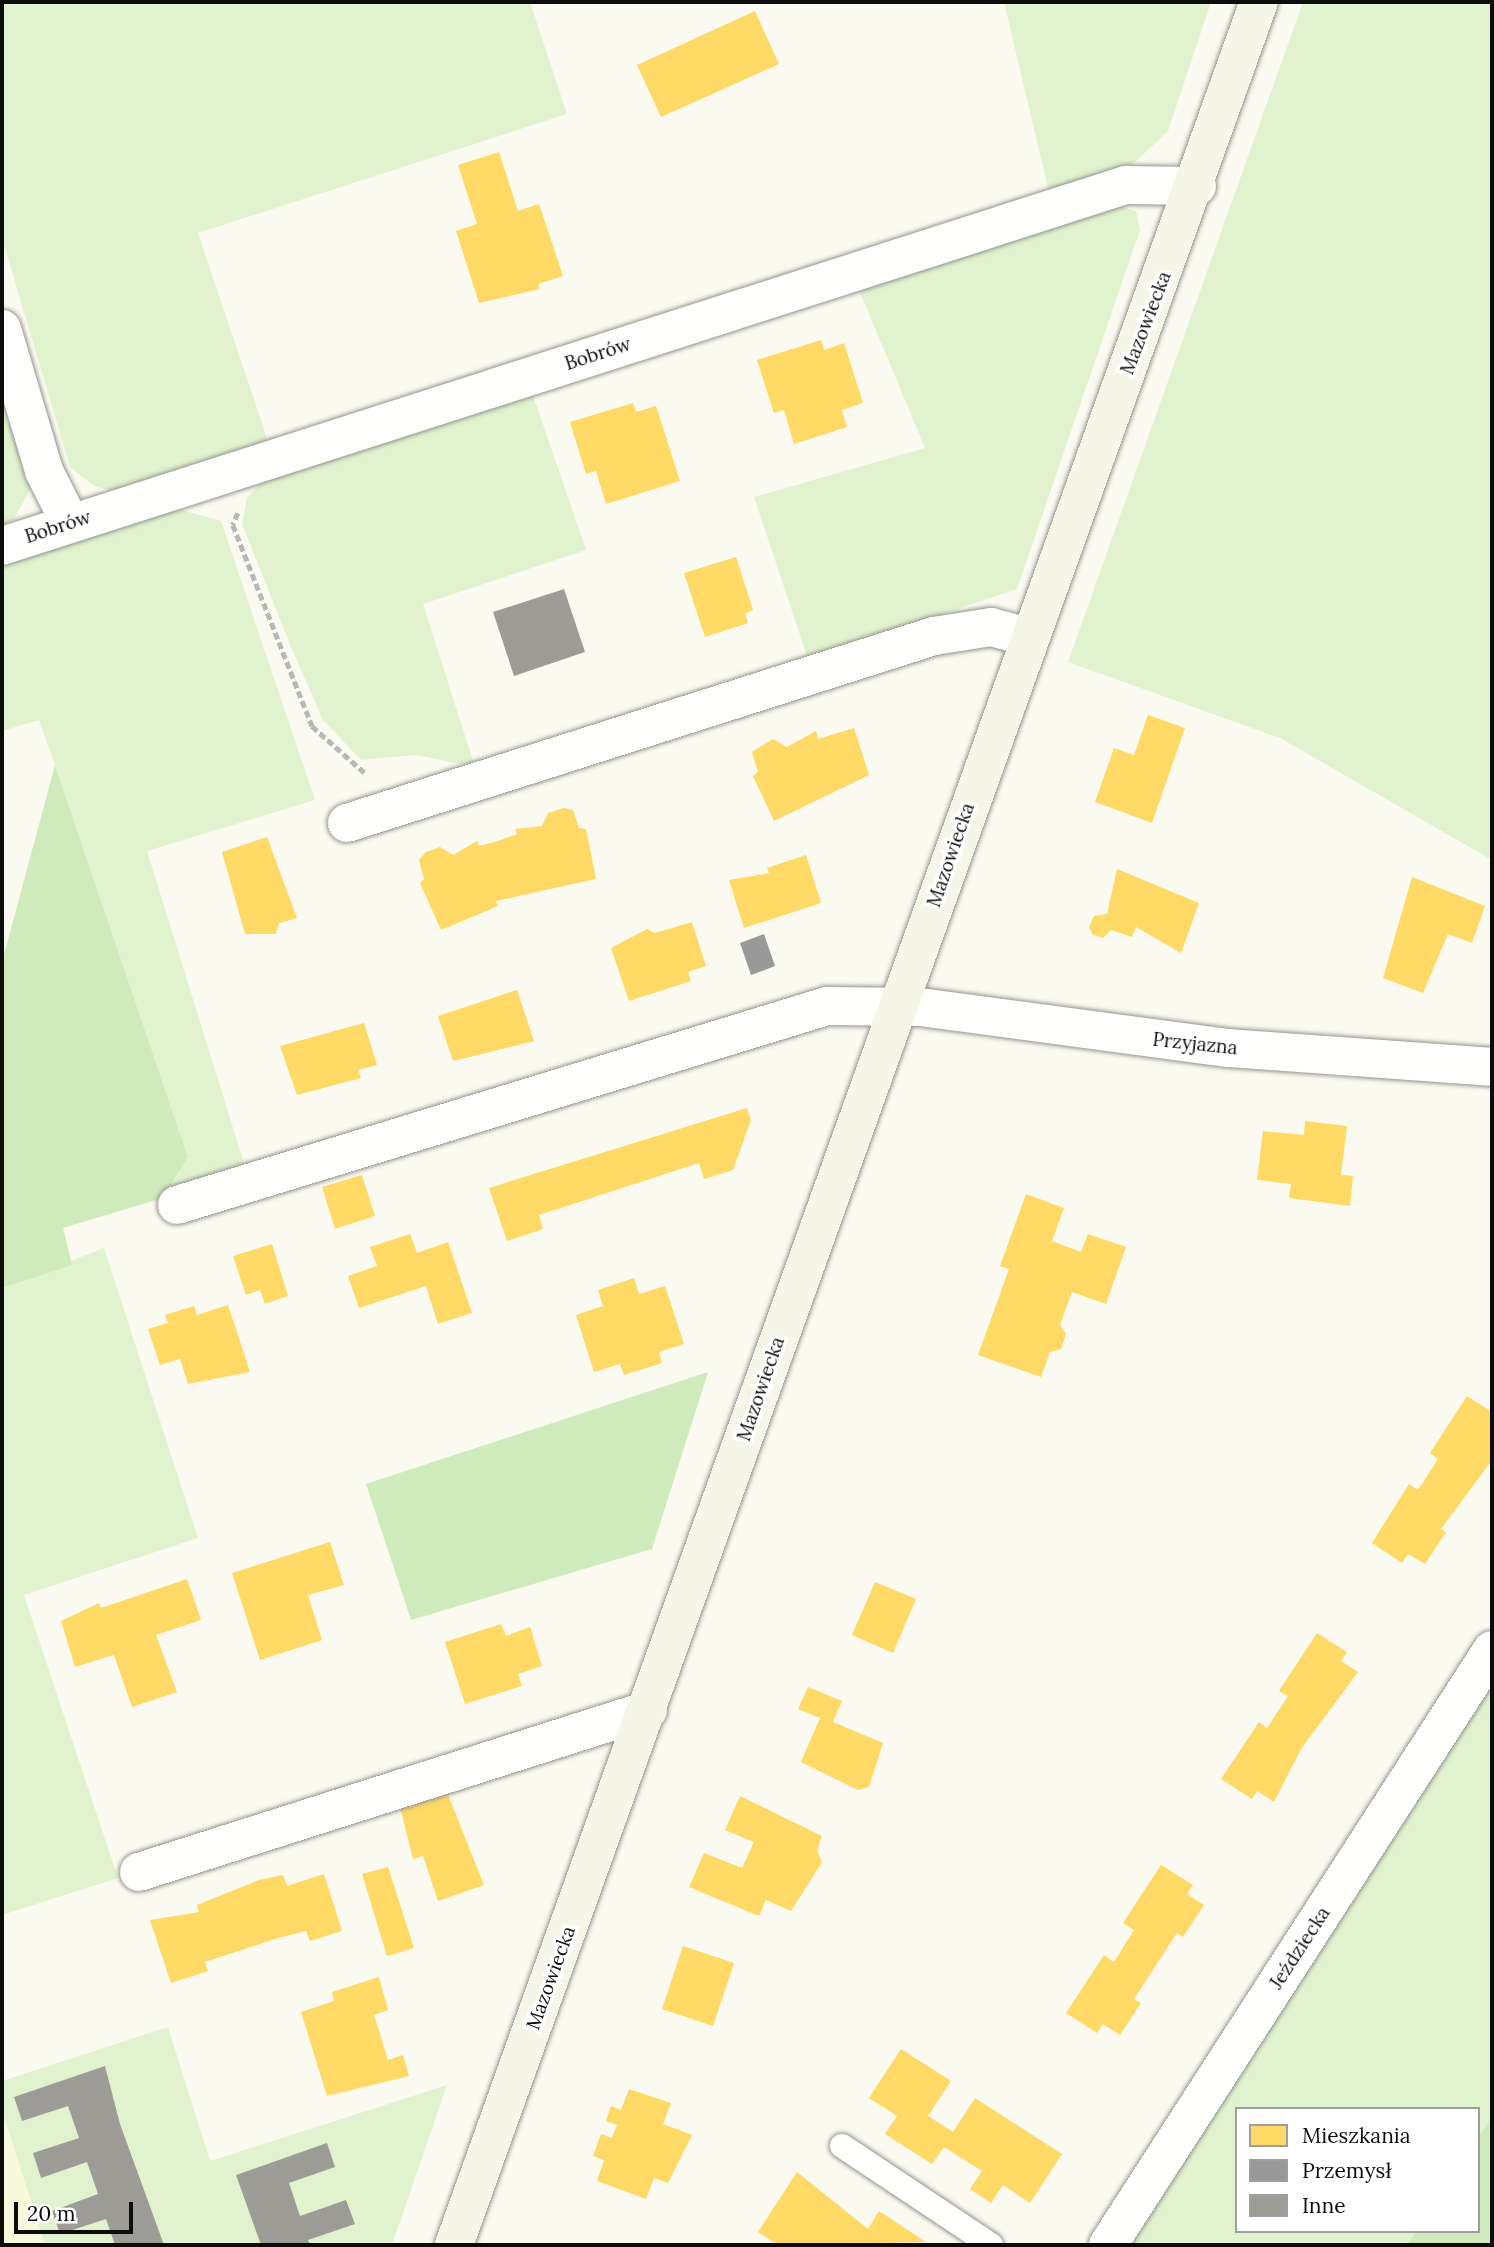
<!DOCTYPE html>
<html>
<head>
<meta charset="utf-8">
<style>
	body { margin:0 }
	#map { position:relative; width:1494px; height:2247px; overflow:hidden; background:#fbfaf0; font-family:Lora,serif }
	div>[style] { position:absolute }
	.farmland>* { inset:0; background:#f8f8db }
	.green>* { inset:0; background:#e0f3ce }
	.forest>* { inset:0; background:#cfebbb }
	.homes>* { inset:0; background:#ffd966 }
	.industry>* { inset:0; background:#999 }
	.building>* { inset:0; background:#9e9c96 }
	.path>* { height:4.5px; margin-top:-2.25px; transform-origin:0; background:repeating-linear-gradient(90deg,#b7b7b5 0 7px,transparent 0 10.5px) }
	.roads { filter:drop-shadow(0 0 2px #94938f) drop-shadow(0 0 2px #94938f) }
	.lane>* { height:24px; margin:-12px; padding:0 12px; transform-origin:12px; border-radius:12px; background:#fefefd }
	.street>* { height:38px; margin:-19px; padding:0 19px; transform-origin:19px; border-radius:19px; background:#fefefd }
	.secondary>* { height:38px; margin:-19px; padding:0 19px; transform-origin:19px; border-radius:19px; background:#f5f5e8 }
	span { translate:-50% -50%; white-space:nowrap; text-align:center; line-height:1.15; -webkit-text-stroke:7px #fff; paint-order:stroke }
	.street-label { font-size:19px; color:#0c0c0c }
	.frame { position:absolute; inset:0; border:4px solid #0c0c0c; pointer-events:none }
	.legend { position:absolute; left:1235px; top:2107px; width:245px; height:126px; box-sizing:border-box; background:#fff; border:2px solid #9e9e9e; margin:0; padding:9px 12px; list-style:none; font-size:21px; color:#0c0c0c }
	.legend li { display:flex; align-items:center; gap:14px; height:35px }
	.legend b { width:35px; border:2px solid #9e9e9e }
	.scale { position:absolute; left:14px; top:2202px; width:119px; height:32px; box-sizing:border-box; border:4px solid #0c0c0c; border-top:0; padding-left:9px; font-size:21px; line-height:24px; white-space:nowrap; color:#0c0c0c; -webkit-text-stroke:5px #fff; paint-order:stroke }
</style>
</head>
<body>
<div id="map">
	<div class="farmland">
		<i style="clip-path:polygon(2px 2110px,45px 2245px,2px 2245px)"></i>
	</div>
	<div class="green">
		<i style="clip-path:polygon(2px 2px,530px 2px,567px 114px,198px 233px,269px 444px,118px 492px,94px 486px,70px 467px,2px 238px)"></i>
		<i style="clip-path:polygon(1004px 2px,1211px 2px,1168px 131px,1133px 164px,1049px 192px)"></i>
		<i style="clip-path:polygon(1303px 2px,1492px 3px,1492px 860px,1280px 738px,1068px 662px)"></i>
		<i style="clip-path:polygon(1118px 206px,1136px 211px,1140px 230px,1017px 589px,808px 659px,754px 497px,925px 448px,859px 290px)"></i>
		<i style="clip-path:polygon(533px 395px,586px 550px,423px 604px,475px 767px,416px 755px,361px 760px,323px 720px,291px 647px,242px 524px,247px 498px,266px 477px)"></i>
		<i style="clip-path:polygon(2px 403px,31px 487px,13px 521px,2px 525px)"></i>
		<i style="clip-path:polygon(168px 506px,221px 521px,315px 800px,147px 851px,247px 1173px,163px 1198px,188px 1157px,55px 765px,39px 720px,2px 731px,2px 559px)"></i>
		<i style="clip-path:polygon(104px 1248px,198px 1538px,24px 1595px,118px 1878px,2px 1915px,2px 1288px)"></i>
		<i style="clip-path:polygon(1492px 1679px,1492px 2116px,1478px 2138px,1478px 2109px,1237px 2109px,1237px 2231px,1416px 2231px,1407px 2245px,1127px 2245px)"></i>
		<i style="clip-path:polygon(168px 2027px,210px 2161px,447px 2085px,392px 2245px,45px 2245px,2px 2110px,2px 2081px)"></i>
	</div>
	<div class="forest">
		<i style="clip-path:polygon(55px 765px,188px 1157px,163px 1198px,63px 1228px,72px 1265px,2px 1288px,2px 962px)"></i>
		<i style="clip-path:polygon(708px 1372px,652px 1549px,411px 1620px,366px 1484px)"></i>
		<i style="clip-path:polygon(1492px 2116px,1492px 2245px,1407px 2245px,1416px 2231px,1478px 2231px,1478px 2138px)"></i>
	</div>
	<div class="homes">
		<i style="clip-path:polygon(755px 11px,779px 64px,661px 117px,637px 65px)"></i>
		<i style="clip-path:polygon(499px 152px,518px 211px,539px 204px,563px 276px,538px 284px,540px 289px,479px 303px,456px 231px,477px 224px,458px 165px)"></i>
		<i style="clip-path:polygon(821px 340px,824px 350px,844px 343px,863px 403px,842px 410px,847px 427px,794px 444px,784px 410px,774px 413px,757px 360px)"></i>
		<i style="clip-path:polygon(633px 403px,636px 412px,656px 406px,680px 481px,606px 504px,596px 471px,586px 474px,570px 422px)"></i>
		<i style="clip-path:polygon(736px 557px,753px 610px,745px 613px,748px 623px,705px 637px,684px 573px)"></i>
		<i style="clip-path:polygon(1148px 715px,1185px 728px,1152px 823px,1095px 802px,1114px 748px,1134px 755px)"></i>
		<i style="clip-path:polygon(854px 728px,869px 775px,774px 821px,753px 776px,758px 772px,752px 752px,773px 739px,787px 747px,816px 731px,818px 739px)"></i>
		<i style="clip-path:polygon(563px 808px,573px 810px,579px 828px,586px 829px,596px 879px,496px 901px,498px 906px,441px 930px,420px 883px,424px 879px,419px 860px,426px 852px,440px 847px,453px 855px,477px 841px,479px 846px,498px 841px,517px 834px,515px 829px,542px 826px,548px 813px)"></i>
		<i style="clip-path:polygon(267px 837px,297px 918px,279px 923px,276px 934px,245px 934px,222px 852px)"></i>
		<i style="clip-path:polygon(806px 855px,821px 903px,744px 928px,729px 880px,769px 873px,767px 868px)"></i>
		<i style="clip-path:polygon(1117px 869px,1199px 903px,1181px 953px,1136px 927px,1132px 937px,1111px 930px,1103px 938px,1093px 935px,1089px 927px,1094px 916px,1107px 914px)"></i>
		<i style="clip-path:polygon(1412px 877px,1485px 906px,1472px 943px,1448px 934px,1423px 993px,1383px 978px)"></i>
		<i style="clip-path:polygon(692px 922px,706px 966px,688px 972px,691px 981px,629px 1001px,611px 948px,647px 929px,655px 933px)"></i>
		<i style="clip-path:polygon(517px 990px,534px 1041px,453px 1061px,438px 1016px)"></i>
		<i style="clip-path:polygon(364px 1023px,377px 1065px,358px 1070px,361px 1078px,297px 1095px,280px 1046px)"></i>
		<i style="clip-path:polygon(747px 1108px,751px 1120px,733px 1170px,704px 1179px,699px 1163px,539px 1215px,543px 1229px,507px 1241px,489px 1188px)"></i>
		<i style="clip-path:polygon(1305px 1121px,1347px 1126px,1341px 1175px,1353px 1176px,1350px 1206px,1289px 1198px,1291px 1184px,1257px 1180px,1263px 1131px,1304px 1135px)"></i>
		<i style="clip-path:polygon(362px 1175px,375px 1216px,335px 1229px,322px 1187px)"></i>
		<i style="clip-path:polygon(1026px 1194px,1064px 1208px,1052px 1241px,1081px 1252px,1088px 1234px,1126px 1247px,1106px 1304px,1072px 1292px,1060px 1325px,1066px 1334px,1061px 1349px,1050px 1352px,1041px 1377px,978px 1355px,1009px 1269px,1000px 1266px)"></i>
		<i style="clip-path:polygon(410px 1234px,417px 1253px,448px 1242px,472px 1313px,438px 1324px,426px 1286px,359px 1308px,348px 1276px,377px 1266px,370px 1247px)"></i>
		<i style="clip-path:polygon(272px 1244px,288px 1296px,265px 1304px,260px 1290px,246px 1295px,233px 1256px)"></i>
		<i style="clip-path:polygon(634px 1278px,639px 1294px,665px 1286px,684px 1344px,659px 1352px,662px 1363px,624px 1375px,620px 1364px,594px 1372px,576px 1315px,603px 1306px,598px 1290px)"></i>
		<i style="clip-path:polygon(228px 1305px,250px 1372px,188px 1384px,180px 1359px,160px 1365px,148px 1329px,168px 1323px,165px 1315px,194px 1306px,197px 1315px)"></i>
		<i style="clip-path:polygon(1467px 1396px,1492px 1412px,1492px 1460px,1441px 1529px,1446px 1532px,1425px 1564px,1408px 1554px,1402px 1563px,1372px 1543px,1409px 1484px,1418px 1490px,1438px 1459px,1430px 1453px)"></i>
		<i style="clip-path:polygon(330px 1542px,344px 1585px,308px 1595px,322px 1640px,260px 1660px,232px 1573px)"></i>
		<i style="clip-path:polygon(187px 1579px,201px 1620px,156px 1635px,177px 1692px,132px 1707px,114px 1655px,75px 1667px,61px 1621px,99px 1603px,101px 1608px)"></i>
		<i style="clip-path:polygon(875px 1582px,916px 1599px,893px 1653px,852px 1635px)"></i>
		<i style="clip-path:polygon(501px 1624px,506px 1636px,530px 1627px,542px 1666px,518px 1674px,522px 1686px,465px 1704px,445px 1642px)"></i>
		<i style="clip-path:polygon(1317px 1633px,1347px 1652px,1341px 1661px,1358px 1672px,1301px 1749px,1274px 1802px,1257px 1791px,1252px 1799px,1221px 1779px,1259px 1722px,1267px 1728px,1288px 1696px,1279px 1691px)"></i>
		<i style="clip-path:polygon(808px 1687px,842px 1701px,833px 1722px,883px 1743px,869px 1787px,858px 1790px,801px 1762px,820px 1718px,798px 1709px)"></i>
		<i style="clip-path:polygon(447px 1792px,484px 1885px,438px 1901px,423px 1856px,413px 1859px,400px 1807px)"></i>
		<i style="clip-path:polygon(740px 1796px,822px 1836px,817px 1850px,822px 1862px,791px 1911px,766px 1900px,759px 1916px,689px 1887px,704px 1853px,742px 1868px,754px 1842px,725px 1830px)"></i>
		<i style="clip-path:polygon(1161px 1865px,1193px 1885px,1187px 1894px,1204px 1905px,1183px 1937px,1177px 1933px,1134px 1999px,1141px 2003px,1120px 2035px,1103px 2024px,1097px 2033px,1066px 2013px,1104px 1955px,1114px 1962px,1134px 1930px,1123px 1923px)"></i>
		<i style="clip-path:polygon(388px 1867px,414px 1948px,387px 1956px,362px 1874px)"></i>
		<i style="clip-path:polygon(324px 1874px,342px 1931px,310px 1941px,306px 1931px,278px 1938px,205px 1962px,208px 1971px,171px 1983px,150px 1920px,199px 1912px,197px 1905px,259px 1880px,283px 1875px,287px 1886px)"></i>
		<i style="clip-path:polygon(683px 1946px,734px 1963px,713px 2026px,662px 2009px)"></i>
		<i style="clip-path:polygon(379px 1977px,388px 2010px,374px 2015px,388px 2060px,403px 2055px,409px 2076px,327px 2096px,301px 2012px,334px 2001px,332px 1992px)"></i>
		<i style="clip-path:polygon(901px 2049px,951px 2081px,928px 2116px,953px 2132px,975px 2098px,1062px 2154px,1030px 2203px,1003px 2185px,991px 2203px,970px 2189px,982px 2171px,944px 2147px,932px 2164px,885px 2134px,897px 2116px,869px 2098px)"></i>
		<i style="clip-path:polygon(629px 2089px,671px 2103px,663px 2124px,692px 2135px,668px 2183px,654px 2178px,646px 2199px,597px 2181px,604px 2160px,593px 2156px,601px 2134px,612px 2138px,617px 2125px,606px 2121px,611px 2106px,621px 2110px)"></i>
		<i style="clip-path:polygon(797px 2172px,868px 2229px,879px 2211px,926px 2242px,778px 2245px,758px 2232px)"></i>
	</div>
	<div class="industry">
		<i style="clip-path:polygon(764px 934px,775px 966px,751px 975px,740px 943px)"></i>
	</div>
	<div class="building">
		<i style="clip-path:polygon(564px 589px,585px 652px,514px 676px,493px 612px)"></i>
		<i style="clip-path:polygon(105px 2066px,120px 2124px,164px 2245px,115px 2245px,106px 2219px,60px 2234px,52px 2211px,98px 2194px,87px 2162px,41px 2178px,33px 2153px,79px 2138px,68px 2106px,22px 2121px,14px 2097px)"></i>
		<i style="clip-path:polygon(327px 2143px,335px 2167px,289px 2183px,300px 2216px,346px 2200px,355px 2224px,308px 2240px,310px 2245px,261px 2245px,236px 2175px)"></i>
	</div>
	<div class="path">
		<i style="left:238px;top:513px;width:13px;rotate:113deg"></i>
		<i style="left:233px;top:525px;width:216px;rotate:68.5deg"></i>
		<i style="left:312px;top:726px;width:72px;rotate:41.6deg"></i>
	</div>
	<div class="roads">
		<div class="lane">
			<i style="left:842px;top:2146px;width:179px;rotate:33.6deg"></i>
		</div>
		<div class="street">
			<i style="left:2px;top:329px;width:148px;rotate:73.5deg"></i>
			<i style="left:44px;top:471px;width:58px;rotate:63.4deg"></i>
			<i style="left:2px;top:546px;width:1181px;rotate:-17.81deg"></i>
			<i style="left:1126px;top:185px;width:71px;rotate:0.8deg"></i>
			<i style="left:347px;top:823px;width:616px;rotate:-17.67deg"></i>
			<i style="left:934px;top:636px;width:58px;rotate:-9deg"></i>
			<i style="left:991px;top:627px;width:38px;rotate:15deg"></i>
			<i style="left:177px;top:1205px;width:680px;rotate:-17.02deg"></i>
			<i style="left:827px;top:1006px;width:93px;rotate:0.6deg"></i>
			<i style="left:920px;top:1007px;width:311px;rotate:7.6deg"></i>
			<i style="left:1228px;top:1048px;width:265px;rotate:4.1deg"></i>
			<i style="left:139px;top:1872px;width:534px;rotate:-17.65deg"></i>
			<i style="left:1108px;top:2245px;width:708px;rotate:-57.16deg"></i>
		</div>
		<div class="secondary">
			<i style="left:454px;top:2245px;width:2383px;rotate:-70.26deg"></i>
		</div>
	</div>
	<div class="street-label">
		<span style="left:1146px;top:323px;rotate:-69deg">Mazowiecka</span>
		<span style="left:598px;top:354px;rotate:-18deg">Bobrów</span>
		<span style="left:58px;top:527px;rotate:-18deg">Bobrów</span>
		<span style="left:951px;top:855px;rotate:-71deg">Mazowiecka</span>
		<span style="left:1195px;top:1044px;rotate:6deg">Przyjazna</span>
		<span style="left:761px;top:1389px;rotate:-71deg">Mazowiecka</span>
		<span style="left:1300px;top:1948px;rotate:-57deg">Jeździecka</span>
		<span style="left:551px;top:1978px;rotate:-70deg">Mazowiecka</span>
	</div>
	<div class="frame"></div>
	<ul class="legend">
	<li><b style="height:19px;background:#ffd966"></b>Mieszkania</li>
	<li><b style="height:19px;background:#999"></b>Przemysł</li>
	<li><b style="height:19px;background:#9e9c96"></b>Inne</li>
	</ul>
	<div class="scale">20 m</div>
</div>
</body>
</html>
